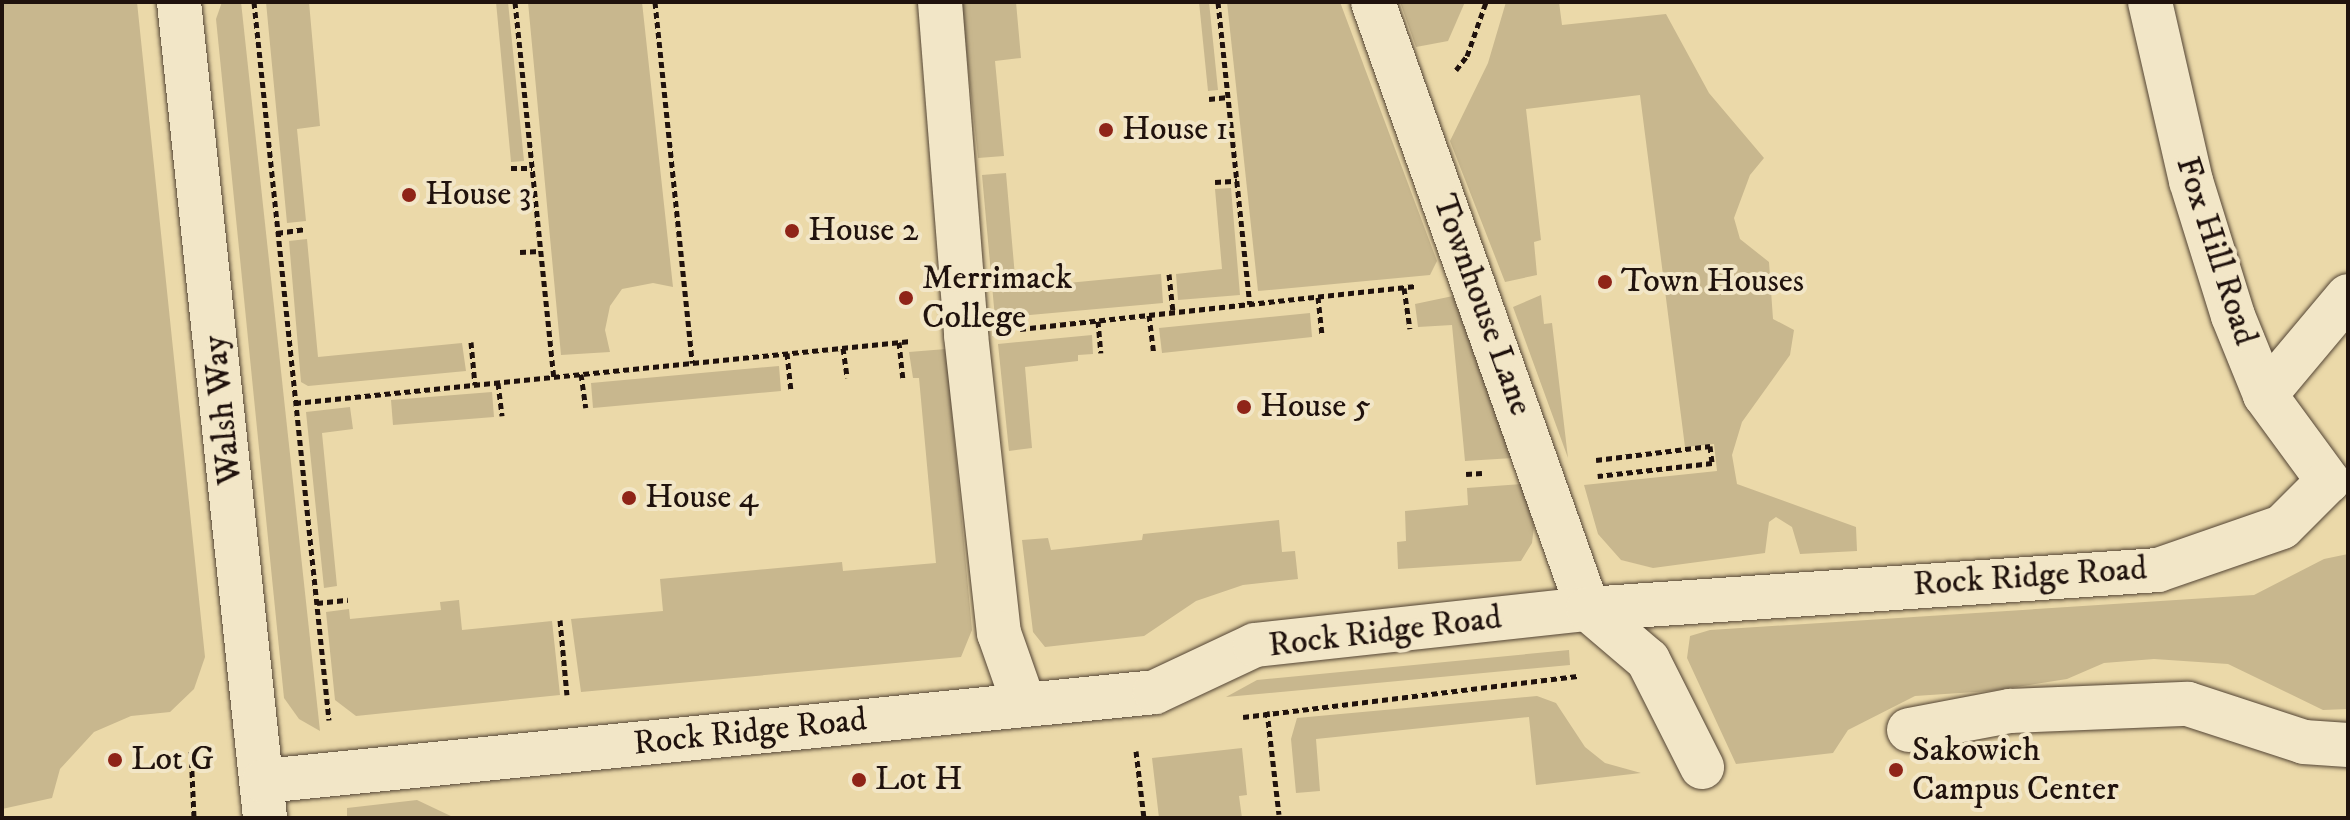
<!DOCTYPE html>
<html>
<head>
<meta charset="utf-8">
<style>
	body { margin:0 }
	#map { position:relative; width:2350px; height:820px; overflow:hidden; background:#ebd9a9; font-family:"IM FELL DW Pica",serif }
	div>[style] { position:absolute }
	.green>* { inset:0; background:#c8b78e }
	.path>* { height:5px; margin-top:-2.5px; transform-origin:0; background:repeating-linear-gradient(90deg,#20120d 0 6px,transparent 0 10px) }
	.roads { filter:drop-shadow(0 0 2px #534434) drop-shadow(0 0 2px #534434) }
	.minor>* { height:44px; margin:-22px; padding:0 22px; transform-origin:22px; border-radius:22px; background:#f2e6c7 }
	.dots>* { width:22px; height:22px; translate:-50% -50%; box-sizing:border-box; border:4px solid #f2e6c7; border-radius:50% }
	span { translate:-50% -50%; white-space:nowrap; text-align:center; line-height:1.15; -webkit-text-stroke:8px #f2e6c7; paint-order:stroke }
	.poi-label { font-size:34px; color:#20120d }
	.left { translate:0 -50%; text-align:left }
	.street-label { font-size:34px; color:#20120d }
	.frame { position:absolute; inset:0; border:4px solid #20120d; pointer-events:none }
</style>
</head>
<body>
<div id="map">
	<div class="green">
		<i style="clip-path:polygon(2px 2px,137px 2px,205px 657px,194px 689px,170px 712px,131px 716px,94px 732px,60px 769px,52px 798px,2px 809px)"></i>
		<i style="clip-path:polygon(222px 2px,241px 2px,320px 731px,299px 719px,284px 698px,216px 19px)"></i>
		<i style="clip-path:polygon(266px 2px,309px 2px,320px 126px,297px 129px,306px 221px,287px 223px)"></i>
		<i style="clip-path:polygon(496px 2px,508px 2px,524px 161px,511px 162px)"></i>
		<i style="clip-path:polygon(528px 2px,642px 2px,673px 287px,653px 283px,622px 289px,610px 306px,605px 330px,610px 352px,561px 355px)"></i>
		<i style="clip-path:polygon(961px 2px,1016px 2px,1021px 58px,995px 61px,1004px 156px,978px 158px)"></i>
		<i style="clip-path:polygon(1199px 2px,1209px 2px,1218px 90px,1208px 91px)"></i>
		<i style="clip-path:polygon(1227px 2px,1340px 2px,1437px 261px,1430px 275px,1258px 291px)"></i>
		<i style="clip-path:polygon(1400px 2px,1465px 2px,1448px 41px,1416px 47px)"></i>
		<i style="clip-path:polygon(1506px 2px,1559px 2px,1562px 25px,1666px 14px,1709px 93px,1764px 158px,1750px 175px,1734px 218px,1740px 239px,1769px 262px,1773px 319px,1794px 330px,1790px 355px,1742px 422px,1732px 455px,1737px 484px,1856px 527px,1857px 551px,1800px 554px,1792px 527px,1776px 517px,1769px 522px,1765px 553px,1653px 568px,1621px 560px,1598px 534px,1584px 485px,1717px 471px,1714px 444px,1685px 447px,1640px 95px,1526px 109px,1541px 240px,1534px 242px,1537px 275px,1505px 282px,1450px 141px,1488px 63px)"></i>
		<i style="clip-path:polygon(1006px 173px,1016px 288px,1161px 274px,1163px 303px,995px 318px,982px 175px)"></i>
		<i style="clip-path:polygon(1231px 188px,1240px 295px,1178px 300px,1176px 274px,1222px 269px,1215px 189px)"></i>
		<i style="clip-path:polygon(307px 239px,318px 357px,462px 343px,466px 371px,308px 386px,301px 382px,289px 241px)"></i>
		<i style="clip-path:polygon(1541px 295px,1544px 324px,1552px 323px,1568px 458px,1513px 307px)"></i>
		<i style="clip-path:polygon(1453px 296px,1513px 458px,1465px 461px,1452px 325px,1418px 327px,1415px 304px)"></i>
		<i style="clip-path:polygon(1310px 313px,1312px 337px,1162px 353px,1159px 328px)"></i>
		<i style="clip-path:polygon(1092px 335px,1093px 354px,1078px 355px,1078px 361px,1025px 367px,1032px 448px,1009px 451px,998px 344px)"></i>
		<i style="clip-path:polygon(946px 349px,972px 630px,961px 657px,581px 692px,571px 619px,663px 611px,660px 579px,842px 562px,843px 571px,936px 563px,919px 378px,913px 378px,909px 352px)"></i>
		<i style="clip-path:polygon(779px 366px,781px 391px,593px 408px,591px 383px)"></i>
		<i style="clip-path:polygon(492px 392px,494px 417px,393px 425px,391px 400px)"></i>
		<i style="clip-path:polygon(350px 407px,353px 429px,322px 433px,337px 586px,324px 588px,306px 412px)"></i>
		<i style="clip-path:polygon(1522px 484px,1534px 526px,1532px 543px,1521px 561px,1398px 569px,1397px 542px,1406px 541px,1405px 511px,1468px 505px,1467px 488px)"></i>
		<i style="clip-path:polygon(1279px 520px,1282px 552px,1295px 551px,1298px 579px,1243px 585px,1196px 601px,1144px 636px,1045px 647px,1033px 632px,1022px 540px,1048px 538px,1051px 550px,1142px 540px,1143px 534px)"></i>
		<i style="clip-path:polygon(2348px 554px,2348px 709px,2323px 710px,2228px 664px,2154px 659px,2104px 663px,2067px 679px,1990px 691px,1915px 696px,1848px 730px,1833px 753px,1736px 764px,1687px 658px,1690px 636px,1710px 630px,2254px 595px,2324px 559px)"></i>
		<i style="clip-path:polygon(459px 600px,462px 630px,552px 621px,560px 695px,356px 716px,335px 700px,326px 612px,349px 609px,350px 619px,441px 610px,440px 602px)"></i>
		<i style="clip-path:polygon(1569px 650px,1570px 665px,1226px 697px,1257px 680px)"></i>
		<i style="clip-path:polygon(1537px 696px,1556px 703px,1585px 747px,1605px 763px,1641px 773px,1536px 785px,1529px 717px,1316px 739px,1320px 791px,1296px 793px,1291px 739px,1297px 718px)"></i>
		<i style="clip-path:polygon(1242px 748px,1247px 795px,1239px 796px,1242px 818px,1159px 818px,1152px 758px)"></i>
		<i style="clip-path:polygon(417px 800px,455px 818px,347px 818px,347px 808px)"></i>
	</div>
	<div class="path">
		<i style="left:254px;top:2px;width:722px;rotate:84.04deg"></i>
		<i style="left:515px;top:2px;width:377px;rotate:84.1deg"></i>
		<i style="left:655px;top:2px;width:363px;rotate:84.1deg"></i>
		<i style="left:1218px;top:2px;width:304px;rotate:84deg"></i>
		<i style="left:1456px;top:70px;width:18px;rotate:-52deg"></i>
		<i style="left:1467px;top:56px;width:57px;rotate:-70.6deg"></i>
		<i style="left:1209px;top:99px;width:19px;rotate:-6deg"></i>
		<i style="left:511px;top:168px;width:21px"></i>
		<i style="left:1215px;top:182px;width:22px;rotate:-3deg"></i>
		<i style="left:277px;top:233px;width:29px;rotate:-8deg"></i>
		<i style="left:520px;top:252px;width:20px;rotate:-3deg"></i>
		<i style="left:1169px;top:274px;width:39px;rotate:84deg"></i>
		<i style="left:1404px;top:288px;width:41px;rotate:81.7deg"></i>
		<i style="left:1318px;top:297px;width:39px;rotate:84deg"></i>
		<i style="left:1149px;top:315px;width:38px;rotate:83deg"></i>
		<i style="left:1098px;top:321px;width:32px;rotate:85deg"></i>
		<i style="left:1020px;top:329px;width:398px;rotate:-6.2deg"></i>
		<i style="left:471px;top:342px;width:43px;rotate:84.7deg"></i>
		<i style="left:899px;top:342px;width:36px;rotate:84deg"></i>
		<i style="left:843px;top:348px;width:30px;rotate:82deg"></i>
		<i style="left:787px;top:353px;width:36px;rotate:84deg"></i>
		<i style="left:581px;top:374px;width:34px;rotate:82deg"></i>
		<i style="left:498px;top:383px;width:33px;rotate:83deg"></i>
		<i style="left:295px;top:403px;width:619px;rotate:-5.75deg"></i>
		<i style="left:1596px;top:460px;width:115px;rotate:-7deg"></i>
		<i style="left:1710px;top:446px;width:17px;rotate:83deg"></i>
		<i style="left:1712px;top:463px;width:115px;rotate:173.5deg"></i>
		<i style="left:1466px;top:474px;width:16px;rotate:-4deg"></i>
		<i style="left:317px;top:603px;width:31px;rotate:-6deg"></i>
		<i style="left:560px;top:620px;width:75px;rotate:84.7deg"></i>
		<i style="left:1267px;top:711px;width:104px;rotate:83.4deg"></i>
		<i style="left:1243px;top:717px;width:337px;rotate:-7deg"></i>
		<i style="left:191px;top:751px;width:67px;rotate:87.4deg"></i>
		<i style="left:1136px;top:751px;width:67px;rotate:83.2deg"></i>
	</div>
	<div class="roads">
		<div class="minor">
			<i style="left:179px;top:2px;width:821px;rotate:83.98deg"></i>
			<i style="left:940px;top:2px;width:334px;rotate:85.5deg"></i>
			<i style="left:966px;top:335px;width:300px;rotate:83.7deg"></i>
			<i style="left:999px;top:633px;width:75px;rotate:70.6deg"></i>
			<i style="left:1373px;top:2px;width:644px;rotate:70.5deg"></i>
			<i style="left:1588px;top:609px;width:79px;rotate:40.4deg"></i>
			<i style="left:1648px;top:660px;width:120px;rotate:63.2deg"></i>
			<i style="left:2150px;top:2px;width:184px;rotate:77.1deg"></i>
			<i style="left:2191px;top:181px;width:141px;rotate:72.7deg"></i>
			<i style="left:2233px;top:316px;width:85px;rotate:67.9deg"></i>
			<i style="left:2265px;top:395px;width:107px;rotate:53.8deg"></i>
			<i style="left:2265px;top:395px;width:129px;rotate:-50deg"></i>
			<i style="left:1909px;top:730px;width:103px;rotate:-10.7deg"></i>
			<i style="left:2010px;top:711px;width:178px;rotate:-2.3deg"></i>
			<i style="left:2188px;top:704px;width:122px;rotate:18.1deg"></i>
			<i style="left:2304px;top:742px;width:44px;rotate:3.9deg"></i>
			<i style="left:264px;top:781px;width:895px;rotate:-5.7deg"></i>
			<i style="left:1155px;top:692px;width:110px;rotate:-25.2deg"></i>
			<i style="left:1255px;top:645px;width:335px;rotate:-6.2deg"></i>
			<i style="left:1588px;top:609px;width:571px;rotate:-3.91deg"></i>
			<i style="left:2158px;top:570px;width:131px;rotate:-19.1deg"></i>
			<i style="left:2282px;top:527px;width:65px;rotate:-45deg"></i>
		</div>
	</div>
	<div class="dots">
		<i style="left:1106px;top:130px;background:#8f2418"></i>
		<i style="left:409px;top:195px;background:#8f2418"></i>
		<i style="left:792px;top:231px;background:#8f2418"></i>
		<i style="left:1605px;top:282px;background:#8f2418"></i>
		<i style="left:906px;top:298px;background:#8f2418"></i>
		<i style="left:1244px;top:407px;background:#8f2418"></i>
		<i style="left:629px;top:498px;background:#8f2418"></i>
		<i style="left:115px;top:760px;background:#8f2418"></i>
		<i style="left:1896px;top:770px;background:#8f2418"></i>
		<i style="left:859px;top:780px;background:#8f2418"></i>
	</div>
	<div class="poi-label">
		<span class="left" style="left:1122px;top:130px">House 1</span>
		<span class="left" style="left:425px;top:195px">House 3</span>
		<span class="left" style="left:808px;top:231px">House 2</span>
		<span class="left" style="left:922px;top:298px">Merrimack<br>College</span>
		<span class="left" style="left:1621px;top:282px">Town Houses</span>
		<span class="left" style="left:1260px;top:407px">House 5</span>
		<span class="left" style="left:645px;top:498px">House 4</span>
		<span class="left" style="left:1912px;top:770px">Sakowich<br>Campus Center</span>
		<span class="left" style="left:131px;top:760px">Lot G</span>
		<span class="left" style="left:875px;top:780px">Lot H</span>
	</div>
	<div class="street-label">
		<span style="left:2216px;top:251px;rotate:72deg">Fox Hill Road</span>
		<span style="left:1482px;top:305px;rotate:70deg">Townhouse Lane</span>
		<span style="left:223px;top:410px;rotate:-96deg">Walsh Way</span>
		<span style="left:2030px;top:577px;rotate:-4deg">Rock Ridge Road</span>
		<span style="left:1385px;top:632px;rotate:-7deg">Rock Ridge Road</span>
		<span style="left:750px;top:732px;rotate:-6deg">Rock Ridge Road</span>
	</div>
	<div class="frame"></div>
</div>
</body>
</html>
